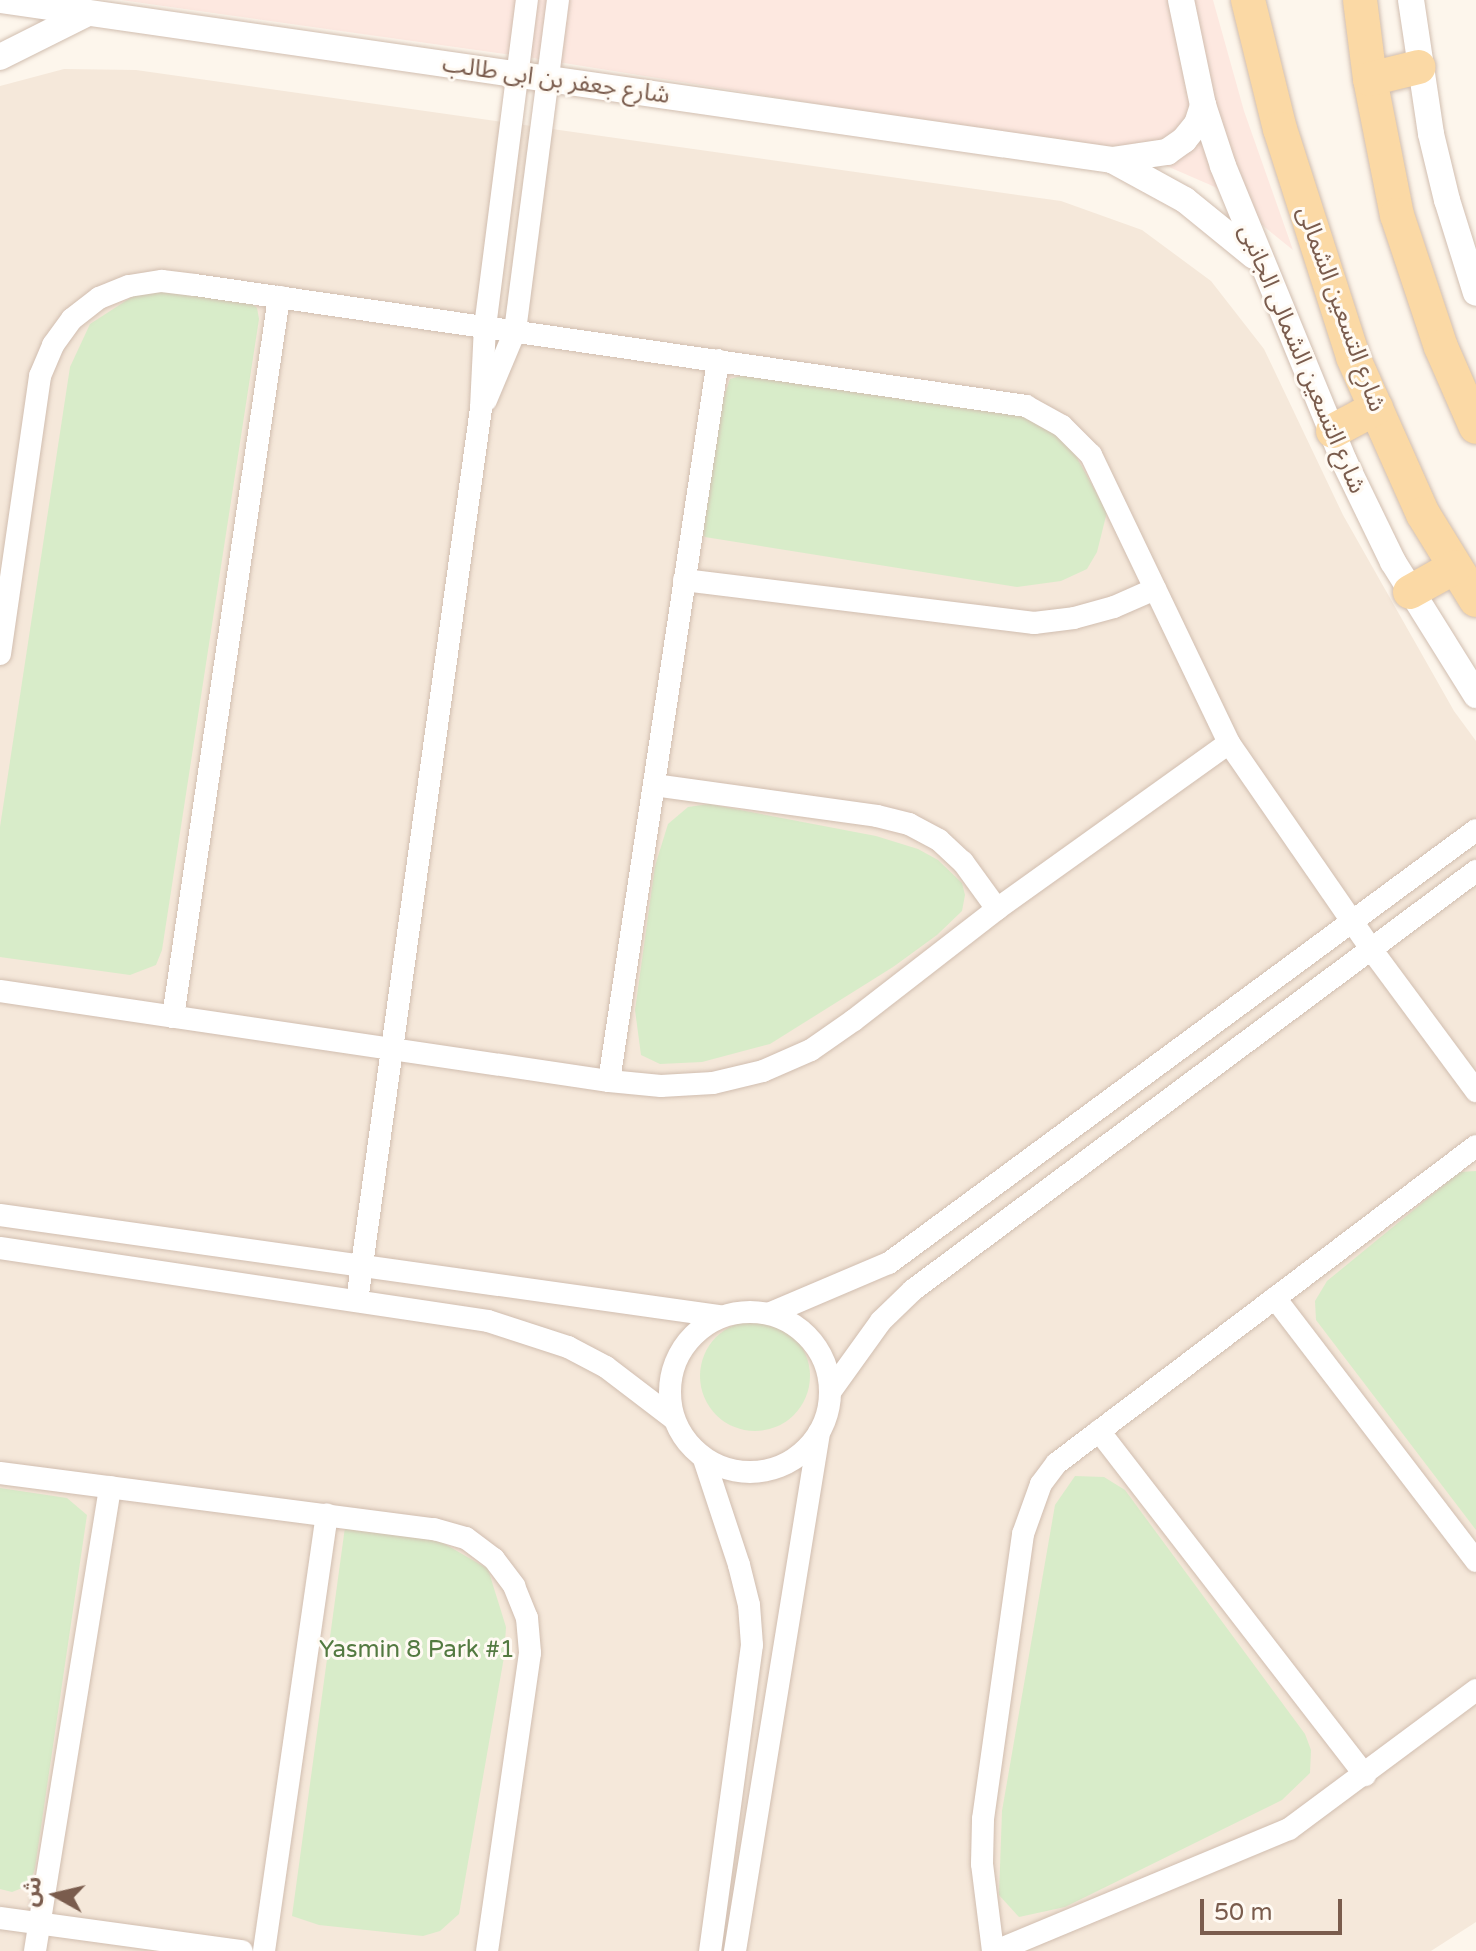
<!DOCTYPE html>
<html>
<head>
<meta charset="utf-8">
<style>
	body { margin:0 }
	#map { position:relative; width:1476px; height:1951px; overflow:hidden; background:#fdf6ec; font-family:"Varela Round","Noto Sans Arabic",sans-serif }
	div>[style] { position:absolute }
	.residential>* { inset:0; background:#f5e8da }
	.commercial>* { inset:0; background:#fde8e0 }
	.green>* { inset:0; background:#d8ecc9 }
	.round { border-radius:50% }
	.roads { filter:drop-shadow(0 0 2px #d1beb0) drop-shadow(0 0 2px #d1beb0) }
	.minor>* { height:22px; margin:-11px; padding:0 11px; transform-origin:11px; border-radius:11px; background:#fff }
	.minor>.ring { margin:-11px; padding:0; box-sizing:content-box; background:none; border:22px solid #fff; border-radius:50% }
	.tertiary>* { height:26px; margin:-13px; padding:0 13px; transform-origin:13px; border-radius:13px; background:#fff }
	.primary>* { height:34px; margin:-17px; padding:0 17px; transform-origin:17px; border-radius:17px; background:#fbd9a5 }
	span { translate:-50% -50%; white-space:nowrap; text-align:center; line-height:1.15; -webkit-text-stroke:6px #fffaf3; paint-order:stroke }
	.street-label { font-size:24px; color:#7a5c4d }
	.park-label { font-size:24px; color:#537a41 }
	.north { position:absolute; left:16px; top:1855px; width:80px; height:80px; -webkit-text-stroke:6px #fffaf3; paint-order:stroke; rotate:278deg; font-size:22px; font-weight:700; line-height:32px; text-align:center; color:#7a5c4d }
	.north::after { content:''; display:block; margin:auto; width:28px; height:36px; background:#7a5c4d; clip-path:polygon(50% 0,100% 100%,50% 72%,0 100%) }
	.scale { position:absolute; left:1200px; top:1899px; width:142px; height:36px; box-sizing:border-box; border:4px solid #7a5c4d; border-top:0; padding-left:10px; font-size:24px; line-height:28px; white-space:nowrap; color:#7a5c4d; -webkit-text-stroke:6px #fffaf3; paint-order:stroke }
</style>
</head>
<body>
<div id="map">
	<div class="residential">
		<i style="clip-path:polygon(64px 69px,136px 70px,1061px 201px,1142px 230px,1211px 281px,1264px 349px,1343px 515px,1454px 711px,1476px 741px,1476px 1922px,1431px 1951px,0 1951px,0 86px)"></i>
	</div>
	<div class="commercial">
		<i style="clip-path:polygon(121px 0,1213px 0,1244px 111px,1293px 250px,1215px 187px,1146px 157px,533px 58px)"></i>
	</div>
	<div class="green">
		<i style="clip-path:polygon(180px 288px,246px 298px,257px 308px,259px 319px,162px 950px,156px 965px,130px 975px,7px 958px,0 957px,0 827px,70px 367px,90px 324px,141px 291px)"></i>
		<i style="clip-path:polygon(744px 375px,1024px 416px,1046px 422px,1076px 456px,1107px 512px,1097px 552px,1087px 569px,1061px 581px,1017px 587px,705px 537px,699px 530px,722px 403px,730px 379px)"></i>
		<i style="clip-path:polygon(709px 804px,876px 836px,918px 849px,938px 860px,962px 883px,965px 895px,962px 911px,937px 935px,893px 967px,770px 1044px,702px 1062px,660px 1064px,641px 1055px,635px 1010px,655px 866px,668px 824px,688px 807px)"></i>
		<i style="clip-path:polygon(1476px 1171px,1476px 1530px,1316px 1320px,1315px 1301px,1327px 1281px,1460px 1172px)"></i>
		<i class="round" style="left:700px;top:1321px;width:110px;height:110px"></i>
		<i style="clip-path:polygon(1075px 1476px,1104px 1477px,1125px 1490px,1305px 1734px,1311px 1750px,1310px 1773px,1282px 1800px,1065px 1907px,1019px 1917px,999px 1895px,1002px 1811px,1055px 1505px)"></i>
		<i style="clip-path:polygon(0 1488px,67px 1498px,87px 1515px,35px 1868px,30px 1885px,12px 1892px,0 1889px)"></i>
		<i style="clip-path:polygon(345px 1527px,438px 1540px,488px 1569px,506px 1627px,504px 1657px,459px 1914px,440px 1931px,423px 1936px,319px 1925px,292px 1916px)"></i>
	</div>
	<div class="roads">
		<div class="minor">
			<i style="left:486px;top:400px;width:75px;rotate:-67.2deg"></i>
			<i style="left:515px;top:331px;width:334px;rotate:-82.6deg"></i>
			<i style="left:684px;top:580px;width:353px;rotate:7deg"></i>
			<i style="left:1034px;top:623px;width:40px;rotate:-7.1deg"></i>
			<i style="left:1074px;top:618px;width:41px;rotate:-15.4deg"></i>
			<i style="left:1114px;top:607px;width:45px;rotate:-23.7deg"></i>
			<i style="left:0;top:654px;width:281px;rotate:-81.8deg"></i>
			<i style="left:40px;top:376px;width:34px;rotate:-67deg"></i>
			<i style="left:53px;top:345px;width:32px;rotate:-54deg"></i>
			<i style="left:72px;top:319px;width:34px;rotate:-38deg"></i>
			<i style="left:99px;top:298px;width:32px;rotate:-22deg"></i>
			<i style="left:129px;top:286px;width:33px;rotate:-9deg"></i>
			<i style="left:162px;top:281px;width:33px;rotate:7deg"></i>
			<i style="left:195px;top:285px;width:840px;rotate:8.28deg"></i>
			<i style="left:1026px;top:406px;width:41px;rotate:29.1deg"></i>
			<i style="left:1062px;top:426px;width:41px;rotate:45deg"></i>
			<i style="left:1091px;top:455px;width:319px;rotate:64.4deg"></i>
			<i style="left:1229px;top:743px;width:250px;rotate:55.4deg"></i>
			<i style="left:1371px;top:949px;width:177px;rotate:53.5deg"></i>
			<i style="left:654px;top:785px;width:225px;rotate:7.9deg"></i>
			<i style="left:877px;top:816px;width:33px;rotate:14deg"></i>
			<i style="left:909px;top:824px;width:34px;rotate:28deg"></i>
			<i style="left:939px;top:840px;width:33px;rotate:43deg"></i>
			<i style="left:963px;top:862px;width:58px;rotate:54.1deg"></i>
			<i style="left:0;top:991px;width:616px;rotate:8.41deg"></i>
			<i style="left:609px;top:1081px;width:52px;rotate:5.5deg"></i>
			<i style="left:661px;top:1086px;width:52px;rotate:-3.3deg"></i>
			<i style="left:713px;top:1083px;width:51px;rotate:-13.5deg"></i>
			<i style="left:763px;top:1071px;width:52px;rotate:-23.6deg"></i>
			<i style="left:811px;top:1050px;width:52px;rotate:-34.9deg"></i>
			<i style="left:854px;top:1020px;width:181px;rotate:-37.8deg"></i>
			<i style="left:997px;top:909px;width:285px;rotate:-35.6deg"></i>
			<i style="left:173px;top:1017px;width:728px;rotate:-81.62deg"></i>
			<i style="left:609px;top:1081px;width:729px;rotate:-81.4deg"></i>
			<i style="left:0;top:1215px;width:727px;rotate:7.99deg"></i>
			<i style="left:0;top:1248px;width:493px;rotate:8.5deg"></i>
			<i style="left:488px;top:1321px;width:84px;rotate:18deg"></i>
			<i style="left:568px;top:1347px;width:43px;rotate:27.8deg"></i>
			<i style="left:606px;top:1367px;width:84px;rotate:37.3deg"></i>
			<i style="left:1275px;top:1298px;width:331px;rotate:52.6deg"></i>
			<i style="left:357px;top:1301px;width:902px;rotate:-82.09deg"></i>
			<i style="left:481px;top:408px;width:81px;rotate:-87.2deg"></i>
			<i style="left:485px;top:327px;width:330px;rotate:-82.7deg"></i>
			<i class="ring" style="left:670px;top:1312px;width:138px;height:138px"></i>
			<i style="left:771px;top:1313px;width:128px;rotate:-23deg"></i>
			<i style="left:889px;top:1263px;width:729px;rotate:-36.41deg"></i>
			<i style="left:830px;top:1392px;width:87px;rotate:-54.3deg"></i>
			<i style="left:881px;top:1321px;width:45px;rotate:-44.1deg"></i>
			<i style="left:913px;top:1290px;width:702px;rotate:-36.66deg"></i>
			<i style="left:1099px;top:1431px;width:435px;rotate:52.3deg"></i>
			<i style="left:704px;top:1459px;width:112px;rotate:71.7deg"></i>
			<i style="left:739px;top:1565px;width:41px;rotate:76deg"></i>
			<i style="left:749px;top:1605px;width:40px;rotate:85.7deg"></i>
			<i style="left:752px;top:1645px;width:309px;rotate:97.8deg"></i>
			<i style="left:0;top:1473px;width:438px;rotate:7.4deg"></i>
			<i style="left:434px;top:1529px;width:33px;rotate:16deg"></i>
			<i style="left:466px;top:1538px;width:35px;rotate:37deg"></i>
			<i style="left:494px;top:1559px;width:34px;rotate:53deg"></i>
			<i style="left:514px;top:1586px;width:35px;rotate:68deg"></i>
			<i style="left:527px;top:1618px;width:35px;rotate:85deg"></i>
			<i style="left:530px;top:1653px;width:301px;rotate:98.2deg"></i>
			<i style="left:0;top:1918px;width:244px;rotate:7.8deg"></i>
			<i style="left:35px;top:1951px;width:470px;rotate:-80.8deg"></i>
			<i style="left:264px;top:1951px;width:441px;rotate:-81.8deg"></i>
			<i style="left:735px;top:1951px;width:525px;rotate:-80.79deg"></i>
			<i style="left:993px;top:1951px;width:88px;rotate:-97.2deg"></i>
			<i style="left:982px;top:1864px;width:45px;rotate:-88.7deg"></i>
			<i style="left:983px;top:1819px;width:288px;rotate:-82deg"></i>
			<i style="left:1023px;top:1534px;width:53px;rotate:-70.2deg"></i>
			<i style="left:1041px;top:1484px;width:26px;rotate:-53deg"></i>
			<i style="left:1057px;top:1463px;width:525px;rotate:-37.11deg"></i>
			<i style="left:996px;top:1951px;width:317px;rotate:-22.6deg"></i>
			<i style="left:1289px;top:1829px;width:233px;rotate:-36.6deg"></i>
		</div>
		<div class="tertiary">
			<i style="left:0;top:0;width:1123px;rotate:8.19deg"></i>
			<i style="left:1112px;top:160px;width:56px;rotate:-8.3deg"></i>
			<i style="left:1167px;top:152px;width:21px;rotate:-35deg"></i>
			<i style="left:1184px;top:140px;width:21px;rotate:-51deg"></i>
			<i style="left:1197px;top:124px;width:20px;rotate:-72deg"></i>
			<i style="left:1181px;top:0;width:107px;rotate:78.2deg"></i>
			<i style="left:1203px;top:105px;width:64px;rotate:71.8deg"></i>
			<i style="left:1223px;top:166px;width:319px;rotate:67.7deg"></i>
			<i style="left:1344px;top:461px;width:112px;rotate:64.1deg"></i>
			<i style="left:1393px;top:562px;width:157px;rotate:58deg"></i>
			<i style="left:1411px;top:0;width:135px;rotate:81.5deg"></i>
			<i style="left:1431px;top:134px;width:68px;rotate:76.4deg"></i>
			<i style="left:1447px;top:200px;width:97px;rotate:72.7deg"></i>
			<i style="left:0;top:57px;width:98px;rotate:-26.6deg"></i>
			<i style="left:1112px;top:160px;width:83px;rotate:28.7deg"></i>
			<i style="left:1185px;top:200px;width:89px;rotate:39.1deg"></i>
		</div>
		<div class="primary">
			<i style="left:1248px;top:0;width:133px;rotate:76.1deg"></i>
			<i style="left:1280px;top:129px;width:239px;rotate:72.2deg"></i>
			<i style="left:1353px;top:357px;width:172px;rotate:66deg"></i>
			<i style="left:1423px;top:514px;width:101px;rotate:58.4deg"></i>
			<i style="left:1360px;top:0;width:80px;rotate:82.8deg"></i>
			<i style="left:1370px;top:79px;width:139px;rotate:78.8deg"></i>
			<i style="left:1397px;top:215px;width:139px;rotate:71.6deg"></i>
			<i style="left:1441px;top:347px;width:87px;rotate:66.4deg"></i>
			<i style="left:1370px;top:79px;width:50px;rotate:-13.8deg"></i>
			<i style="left:1333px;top:431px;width:49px;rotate:-28.1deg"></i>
			<i style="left:1410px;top:592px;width:51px;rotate:-29.1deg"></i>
		</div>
	</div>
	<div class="street-label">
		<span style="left:556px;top:80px;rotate:8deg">شارع جعفر بن ابى طالب</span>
		<span style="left:1341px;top:309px;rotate:70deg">شارع التسعين الشمالى</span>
		<span style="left:1302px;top:359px;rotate:67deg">شارع التسعين الشمالى الجانبى</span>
	</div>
	<div class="park-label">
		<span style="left:417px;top:1650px">Yasmin 8 Park #1</span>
	</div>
	<div class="north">ش</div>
	<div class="scale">50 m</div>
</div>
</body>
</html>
